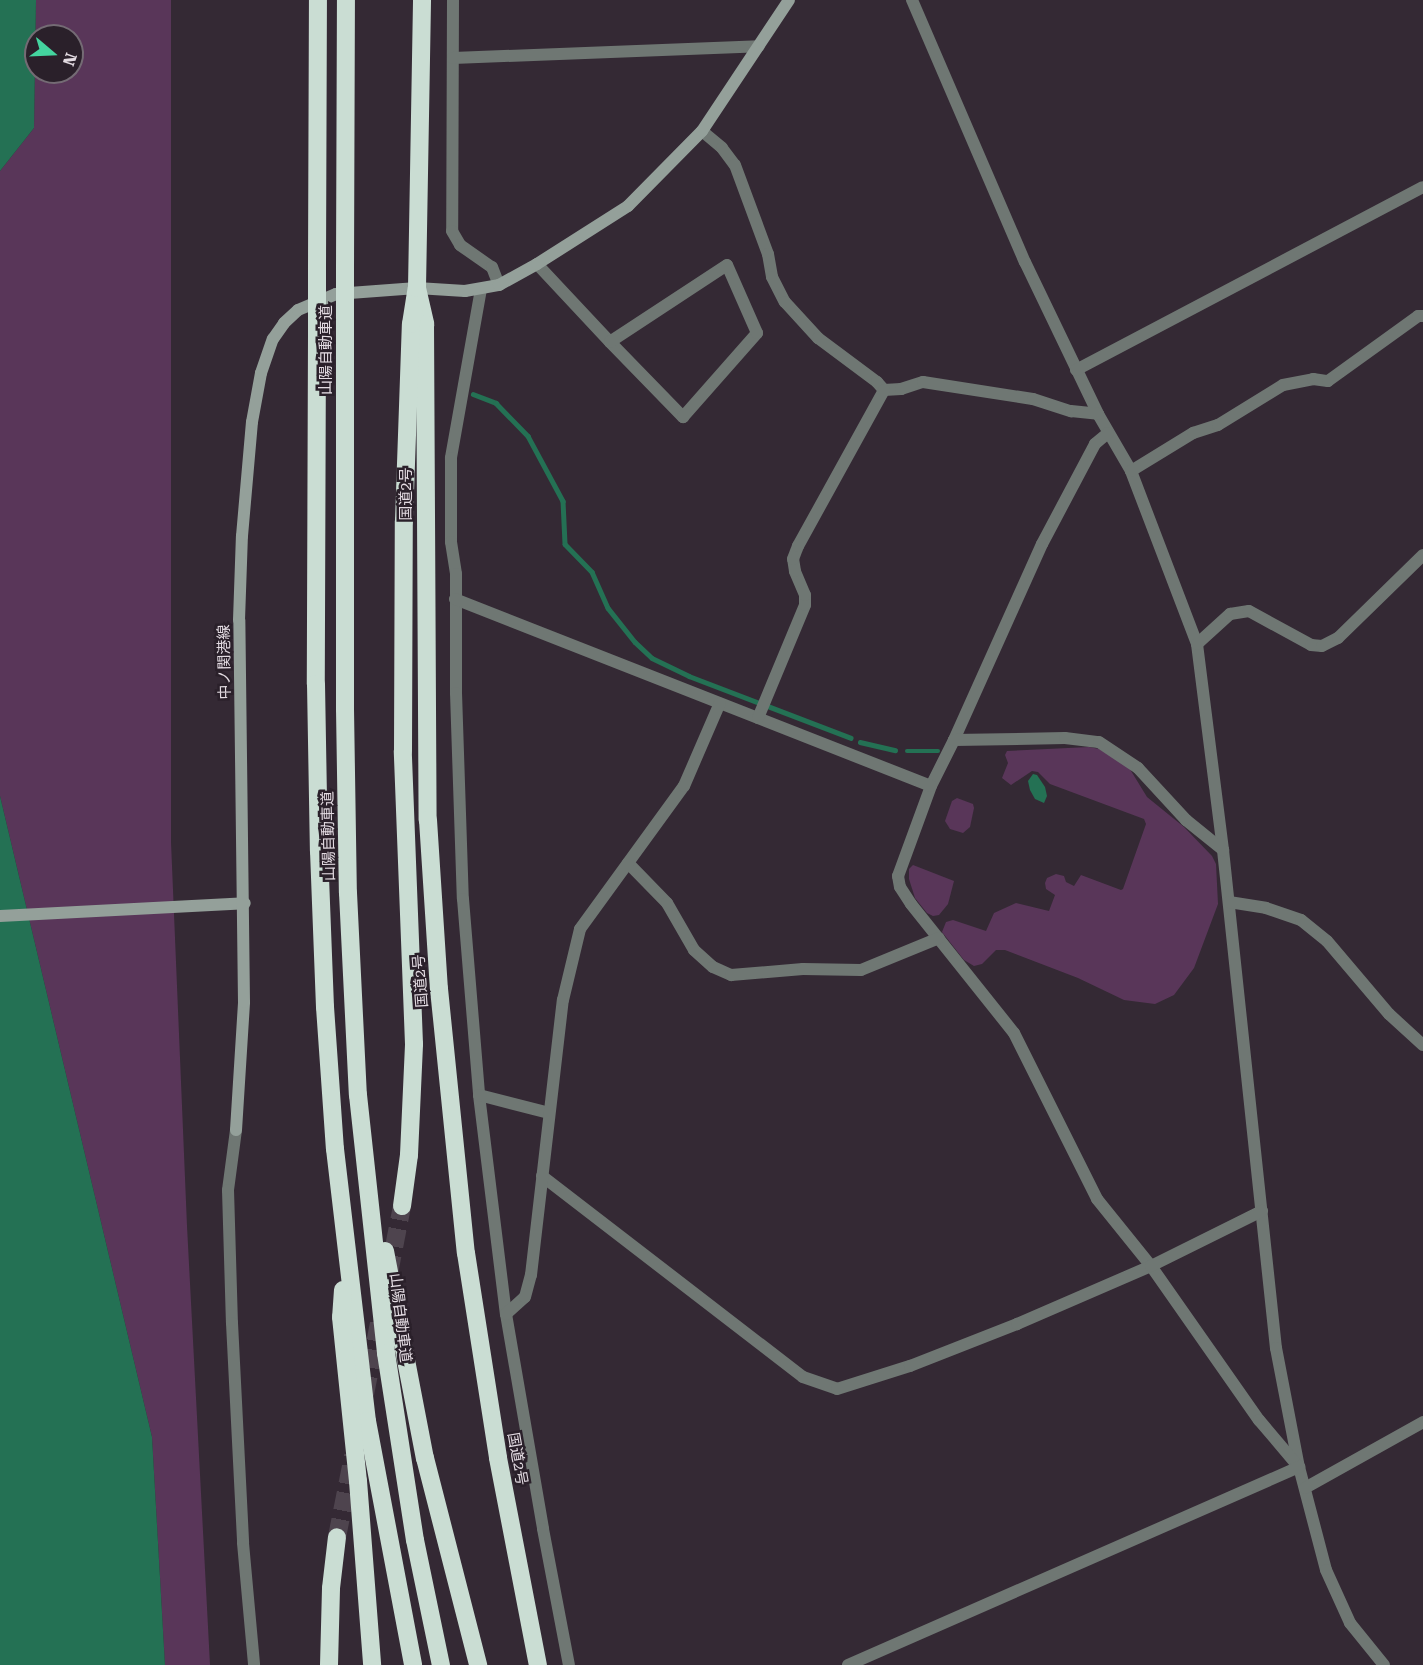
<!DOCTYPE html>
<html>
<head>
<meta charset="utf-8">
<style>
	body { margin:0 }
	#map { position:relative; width:1423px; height:1665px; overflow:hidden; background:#342934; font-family:"Roboto Serif","Noto Sans JP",serif }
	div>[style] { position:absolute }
	.green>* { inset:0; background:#593659 }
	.water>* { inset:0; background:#247154 }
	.stream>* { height:4.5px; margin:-2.25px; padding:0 2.25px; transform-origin:2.25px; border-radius:2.25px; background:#247154 }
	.highway-tunnel>* { height:18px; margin-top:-9px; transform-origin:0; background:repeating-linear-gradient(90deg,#4e444e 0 18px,transparent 0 27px) }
	.street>* { height:12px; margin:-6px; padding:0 6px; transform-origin:6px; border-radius:6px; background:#6f7773 }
	.secondary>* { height:12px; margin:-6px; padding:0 6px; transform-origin:6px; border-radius:6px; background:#94a09a }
	.highway>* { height:18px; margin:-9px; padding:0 9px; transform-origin:9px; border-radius:9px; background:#caddd3 }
	.highway-bridge>* { height:18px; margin:-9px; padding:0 9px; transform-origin:9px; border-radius:9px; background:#caddd3 }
	span { translate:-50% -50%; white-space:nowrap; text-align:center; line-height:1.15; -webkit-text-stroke:5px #2a202a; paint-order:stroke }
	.street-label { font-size:15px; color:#e3dbe2 }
	.north { position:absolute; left:24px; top:24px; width:60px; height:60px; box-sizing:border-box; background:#2a202a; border:2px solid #746b74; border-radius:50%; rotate:109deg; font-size:16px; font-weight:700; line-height:24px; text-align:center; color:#e3dbe2 }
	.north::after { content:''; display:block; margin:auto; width:21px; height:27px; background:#44d49f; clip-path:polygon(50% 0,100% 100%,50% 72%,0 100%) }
</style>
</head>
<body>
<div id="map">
	<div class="green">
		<i style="clip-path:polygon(evenodd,36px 0,171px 0,171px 842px,187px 1226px,210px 1665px,165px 1665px,152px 1437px,0 796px,0 171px,34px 128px,36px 0,36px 36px,72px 36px,72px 72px,36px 72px,36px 36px)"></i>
		<i style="clip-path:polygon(1089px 747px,1099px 749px,1128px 766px,1147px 797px,1184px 827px,1212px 856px,1216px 864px,1218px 904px,1194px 968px,1174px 995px,1155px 1004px,1124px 1000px,1078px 978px,1005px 950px,996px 950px,982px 964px,974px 966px,964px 960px,942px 932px,946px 922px,953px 920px,986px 931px,994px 913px,1016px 903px,1049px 911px,1055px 895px,1046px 889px,1045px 883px,1047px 878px,1056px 874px,1064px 876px,1066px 882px,1074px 886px,1081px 875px,1121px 890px,1123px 889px,1146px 824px,1144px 819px,1050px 784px,1038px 772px,1032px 771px,1011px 785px,1002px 778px,1008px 763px,1005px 755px,1007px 751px)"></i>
		<i style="clip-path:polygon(957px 798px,973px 804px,974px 808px,970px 827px,963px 833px,950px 829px,945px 821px,952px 801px)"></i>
		<i style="clip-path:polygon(913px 865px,954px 881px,948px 904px,939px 915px,933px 916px,927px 913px,915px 898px,909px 879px,909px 869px)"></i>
	</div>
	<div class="water">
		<i style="clip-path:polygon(0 0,36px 0,34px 128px,0 171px)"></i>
		<i style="clip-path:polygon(1033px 774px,1037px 775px,1045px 787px,1047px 796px,1044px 803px,1035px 799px,1030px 790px,1028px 781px)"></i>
		<i style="clip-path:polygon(0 796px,152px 1437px,165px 1665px,0 1665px)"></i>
	</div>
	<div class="stream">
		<i style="left:473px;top:394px;width:25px;rotate:21deg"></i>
		<i style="left:496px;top:403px;width:46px;rotate:45.9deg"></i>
		<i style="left:528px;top:436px;width:74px;rotate:61.7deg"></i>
		<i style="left:563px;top:501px;width:43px;rotate:87.3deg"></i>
		<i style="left:565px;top:544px;width:39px;rotate:46deg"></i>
		<i style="left:592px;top:572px;width:39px;rotate:66deg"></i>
		<i style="left:608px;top:608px;width:43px;rotate:51.5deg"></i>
		<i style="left:635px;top:642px;width:23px;rotate:43deg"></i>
		<i style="left:652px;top:658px;width:41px;rotate:25.9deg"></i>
		<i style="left:689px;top:676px;width:173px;rotate:20.9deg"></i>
		<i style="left:860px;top:742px;width:36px;rotate:13deg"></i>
		<i style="left:907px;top:751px;width:31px"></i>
	</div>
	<div class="highway-tunnel">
		<i style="left:389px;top:1273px;width:68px;rotate:-79deg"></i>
		<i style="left:365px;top:1394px;width:77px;rotate:-78.8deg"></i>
		<i style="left:337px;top:1537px;width:83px;rotate:-78.8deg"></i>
	</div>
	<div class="street">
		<i style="left:453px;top:0;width:231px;rotate:90.2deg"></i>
		<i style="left:452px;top:231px;width:16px;rotate:60deg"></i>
		<i style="left:460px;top:245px;width:39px;rotate:35deg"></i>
		<i style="left:492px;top:267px;width:19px;rotate:69deg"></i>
		<i style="left:912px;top:0;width:285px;rotate:66.7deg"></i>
		<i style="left:1025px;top:262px;width:169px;rotate:64.3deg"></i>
		<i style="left:1098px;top:414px;width:66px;rotate:59.9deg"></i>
		<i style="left:1131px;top:471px;width:185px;rotate:69.1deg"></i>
		<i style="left:1197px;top:644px;width:208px;rotate:82.8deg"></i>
		<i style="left:1223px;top:850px;width:501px;rotate:83.93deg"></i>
		<i style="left:1276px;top:1348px;width:121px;rotate:79.1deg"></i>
		<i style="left:1299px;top:1467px;width:106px;rotate:75.3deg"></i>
		<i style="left:1326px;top:1570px;width:58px;rotate:65.6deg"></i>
		<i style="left:1350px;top:1623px;width:54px;rotate:51deg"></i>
		<i style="left:453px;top:58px;width:306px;rotate:-2.2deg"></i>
		<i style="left:702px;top:131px;width:26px;rotate:40deg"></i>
		<i style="left:722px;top:148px;width:21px;rotate:53deg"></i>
		<i style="left:735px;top:165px;width:95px;rotate:69.7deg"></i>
		<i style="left:768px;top:254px;width:23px;rotate:80deg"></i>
		<i style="left:772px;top:277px;width:28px;rotate:63deg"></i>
		<i style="left:785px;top:302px;width:49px;rotate:47.5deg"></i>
		<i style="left:818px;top:338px;width:74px;rotate:36.7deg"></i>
		<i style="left:877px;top:382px;width:11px;rotate:49deg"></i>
		<i style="left:537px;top:264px;width:107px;rotate:46.9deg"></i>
		<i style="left:610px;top:342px;width:105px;rotate:45.8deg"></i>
		<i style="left:683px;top:417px;width:112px;rotate:-48.6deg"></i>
		<i style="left:757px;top:333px;width:74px;rotate:-113.8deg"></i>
		<i style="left:727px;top:265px;width:140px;rotate:146.7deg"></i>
		<i style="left:481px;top:289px;width:172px;rotate:100.1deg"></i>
		<i style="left:451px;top:458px;width:84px;rotate:90deg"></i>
		<i style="left:451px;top:542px;width:32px;rotate:81deg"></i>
		<i style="left:456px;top:574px;width:119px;rotate:90deg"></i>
		<i style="left:456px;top:693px;width:206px;rotate:88.1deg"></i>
		<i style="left:463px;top:899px;width:197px;rotate:85.3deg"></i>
		<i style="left:479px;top:1095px;width:221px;rotate:83deg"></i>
		<i style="left:506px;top:1314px;width:218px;rotate:80.2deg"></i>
		<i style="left:543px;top:1529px;width:138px;rotate:79.2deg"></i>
		<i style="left:1076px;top:370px;width:392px;rotate:-27.8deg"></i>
		<i style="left:884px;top:390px;width:17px;rotate:-3deg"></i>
		<i style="left:901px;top:389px;width:23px;rotate:-18deg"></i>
		<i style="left:923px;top:382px;width:111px;rotate:8.8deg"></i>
		<i style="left:1033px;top:399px;width:40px;rotate:18deg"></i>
		<i style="left:1071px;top:411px;width:27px;rotate:6deg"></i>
		<i style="left:1108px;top:433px;width:17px;rotate:140deg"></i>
		<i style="left:1095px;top:444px;width:113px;rotate:117.9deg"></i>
		<i style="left:1042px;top:544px;width:215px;rotate:114.2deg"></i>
		<i style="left:954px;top:740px;width:51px;rotate:116.6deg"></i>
		<i style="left:931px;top:786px;width:96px;rotate:110.1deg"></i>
		<i style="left:898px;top:876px;width:11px;rotate:80deg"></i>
		<i style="left:900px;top:887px;width:20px;rotate:57deg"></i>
		<i style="left:911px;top:904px;width:165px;rotate:51.4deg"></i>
		<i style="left:1014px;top:1033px;width:186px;rotate:63.4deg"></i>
		<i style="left:1097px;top:1199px;width:86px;rotate:51.1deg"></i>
		<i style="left:1151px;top:1266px;width:188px;rotate:55deg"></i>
		<i style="left:1259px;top:1420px;width:60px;rotate:49.7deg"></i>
		<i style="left:1131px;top:471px;width:73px;rotate:-31.5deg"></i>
		<i style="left:1193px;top:433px;width:26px;rotate:-18deg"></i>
		<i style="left:1218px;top:425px;width:76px;rotate:-31.6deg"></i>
		<i style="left:1283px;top:385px;width:31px;rotate:-11deg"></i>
		<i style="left:1313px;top:379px;width:15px;rotate:8deg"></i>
		<i style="left:1328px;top:381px;width:111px;rotate:-35.8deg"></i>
		<i style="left:1418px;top:316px;width:5px"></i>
		<i style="left:455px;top:599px;width:511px;rotate:21.45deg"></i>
		<i style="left:1197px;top:644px;width:45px;rotate:-42.3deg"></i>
		<i style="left:1230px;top:614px;width:19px;rotate:-9deg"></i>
		<i style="left:1249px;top:611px;width:71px;rotate:28.7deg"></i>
		<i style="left:1311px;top:645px;width:11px;rotate:5deg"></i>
		<i style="left:1322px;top:646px;width:18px;rotate:-27deg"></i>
		<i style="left:1338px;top:638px;width:119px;rotate:-44.3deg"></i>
		<i style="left:758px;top:718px;width:122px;rotate:-67.4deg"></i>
		<i style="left:805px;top:605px;width:10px;rotate:-90deg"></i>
		<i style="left:805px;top:595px;width:26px;rotate:-113deg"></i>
		<i style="left:795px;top:571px;width:12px;rotate:-99deg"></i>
		<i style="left:793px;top:559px;width:14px;rotate:-69deg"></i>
		<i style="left:798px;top:546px;width:178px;rotate:-61.1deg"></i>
		<i style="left:954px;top:740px;width:111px;rotate:-1deg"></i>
		<i style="left:1065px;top:738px;width:34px;rotate:7deg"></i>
		<i style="left:1099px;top:742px;width:47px;rotate:33.7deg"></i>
		<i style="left:1138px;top:768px;width:71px;rotate:47.3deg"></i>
		<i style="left:1186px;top:820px;width:48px;rotate:39deg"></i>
		<i style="left:628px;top:863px;width:56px;rotate:45.7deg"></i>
		<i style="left:667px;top:903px;width:54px;rotate:60.1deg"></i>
		<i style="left:694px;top:950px;width:25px;rotate:42deg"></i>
		<i style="left:713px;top:967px;width:20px;rotate:24deg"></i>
		<i style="left:731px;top:975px;width:72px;rotate:-4.8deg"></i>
		<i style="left:803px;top:969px;width:58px;rotate:1deg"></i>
		<i style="left:861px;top:970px;width:84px;rotate:-22.3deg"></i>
		<i style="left:1229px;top:902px;width:37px;rotate:9deg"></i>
		<i style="left:1266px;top:908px;width:37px;rotate:19deg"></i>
		<i style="left:1301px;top:920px;width:33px;rotate:39deg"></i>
		<i style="left:1327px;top:941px;width:96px;rotate:49.7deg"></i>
		<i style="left:1389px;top:1014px;width:46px;rotate:42.4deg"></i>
		<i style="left:479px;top:1095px;width:72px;rotate:14.4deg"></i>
		<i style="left:236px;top:1130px;width:61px;rotate:97.6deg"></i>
		<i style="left:228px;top:1190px;width:133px;rotate:88.3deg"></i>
		<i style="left:232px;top:1323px;width:220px;rotate:87.1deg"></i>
		<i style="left:243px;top:1543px;width:122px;rotate:84.8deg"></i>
		<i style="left:542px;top:1176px;width:329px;rotate:37.6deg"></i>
		<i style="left:803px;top:1377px;width:36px;rotate:19deg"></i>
		<i style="left:837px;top:1389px;width:77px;rotate:-17.5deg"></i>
		<i style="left:910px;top:1366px;width:115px;rotate:-21.4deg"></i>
		<i style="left:1017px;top:1324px;width:146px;rotate:-23.4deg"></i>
		<i style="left:1151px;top:1266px;width:124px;rotate:-26.4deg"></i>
		<i style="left:506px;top:1314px;width:25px;rotate:-42deg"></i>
		<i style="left:525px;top:1297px;width:23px;rotate:-75deg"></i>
		<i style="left:531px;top:1275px;width:277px;rotate:-83.4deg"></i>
		<i style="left:563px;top:1000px;width:73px;rotate:-76.5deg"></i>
		<i style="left:580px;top:929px;width:177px;rotate:-54deg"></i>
		<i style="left:684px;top:786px;width:90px;rotate:-66.6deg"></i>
		<i style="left:1305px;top:1488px;width:135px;rotate:-29.2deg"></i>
		<i style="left:848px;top:1665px;width:493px;rotate:-23.7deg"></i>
	</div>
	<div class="secondary">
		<i style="left:0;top:916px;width:245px;rotate:-3deg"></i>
		<i style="left:236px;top:1130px;width:128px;rotate:-86.4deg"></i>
		<i style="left:244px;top:1002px;width:382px;rotate:-90.7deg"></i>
		<i style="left:239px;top:620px;width:84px;rotate:-88deg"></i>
		<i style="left:242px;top:536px;width:114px;rotate:-85deg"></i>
		<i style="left:252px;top:422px;width:50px;rotate:-79.6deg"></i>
		<i style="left:261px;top:373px;width:36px;rotate:-71deg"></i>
		<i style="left:273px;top:339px;width:19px;rotate:-55deg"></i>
		<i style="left:284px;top:323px;width:19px;rotate:-43deg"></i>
		<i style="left:298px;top:310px;width:41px;rotate:-22.8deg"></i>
		<i style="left:336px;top:294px;width:81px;rotate:-4.2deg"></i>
		<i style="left:417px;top:288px;width:48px;rotate:3.6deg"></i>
		<i style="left:465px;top:291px;width:35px;rotate:-10deg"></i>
		<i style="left:499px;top:285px;width:43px;rotate:-28.9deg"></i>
		<i style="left:537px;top:264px;width:108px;rotate:-32.5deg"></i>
		<i style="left:628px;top:206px;width:105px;rotate:-45.4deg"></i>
		<i style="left:702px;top:131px;width:157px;rotate:-56.4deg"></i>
	</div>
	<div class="highway">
		<i style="left:317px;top:269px;width:269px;rotate:-89.8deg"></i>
		<i style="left:345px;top:269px;width:269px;rotate:-89.8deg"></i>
		<i style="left:417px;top:288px;width:37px;rotate:77deg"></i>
		<i style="left:425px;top:324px;width:496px;rotate:89.7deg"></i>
		<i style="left:428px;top:820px;width:169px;rotate:86.3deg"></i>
		<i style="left:439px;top:989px;width:265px;rotate:84.2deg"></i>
		<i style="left:466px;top:1253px;width:207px;rotate:81.1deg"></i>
		<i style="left:498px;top:1458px;width:211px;rotate:79.1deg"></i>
		<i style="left:317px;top:335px;width:349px;rotate:90.2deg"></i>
		<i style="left:316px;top:684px;width:167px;rotate:89deg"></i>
		<i style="left:319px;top:851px;width:156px;rotate:87.8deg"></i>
		<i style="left:325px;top:1007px;width:142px;rotate:86deg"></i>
		<i style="left:335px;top:1149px;width:274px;rotate:83.3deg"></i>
		<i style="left:367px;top:1421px;width:248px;rotate:79.3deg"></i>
		<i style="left:345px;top:336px;width:373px;rotate:90deg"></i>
		<i style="left:345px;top:709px;width:184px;rotate:89.1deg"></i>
		<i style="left:348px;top:893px;width:202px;rotate:87.2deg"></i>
		<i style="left:358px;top:1095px;width:260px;rotate:83.8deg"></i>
		<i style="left:386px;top:1353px;width:189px;rotate:81.2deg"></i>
		<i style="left:415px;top:1540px;width:128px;rotate:78.3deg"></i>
		<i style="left:402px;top:1206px;width:51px;rotate:-82.2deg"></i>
		<i style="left:409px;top:1155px;width:111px;rotate:-87.4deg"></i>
		<i style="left:414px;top:1044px;width:293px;rotate:-92.2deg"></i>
		<i style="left:403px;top:751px;width:230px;rotate:-89.8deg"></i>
		<i style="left:404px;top:521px;width:197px;rotate:-88deg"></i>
		<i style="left:411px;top:324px;width:36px;rotate:-81deg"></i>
		<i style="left:417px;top:288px;width:288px;rotate:-89deg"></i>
		<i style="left:385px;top:1251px;width:211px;rotate:79.1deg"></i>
		<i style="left:425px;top:1458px;width:214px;rotate:75.6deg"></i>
		<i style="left:343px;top:1290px;width:27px;rotate:94deg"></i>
		<i style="left:341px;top:1317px;width:165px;rotate:84.1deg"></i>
		<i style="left:358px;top:1481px;width:185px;rotate:85.6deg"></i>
		<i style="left:329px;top:1665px;width:77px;rotate:-88.5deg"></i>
		<i style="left:331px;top:1588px;width:51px;rotate:-83.3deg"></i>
	</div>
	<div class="highway-bridge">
		<i style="left:345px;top:269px;width:67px;rotate:90deg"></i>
		<i style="left:317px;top:335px;width:66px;rotate:-90deg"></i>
	</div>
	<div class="street-label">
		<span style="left:327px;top:350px;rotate:-90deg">山陽自動車道</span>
		<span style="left:407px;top:494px;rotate:-90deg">国道2号</span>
		<span style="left:225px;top:662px;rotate:-91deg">中ノ関港線</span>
		<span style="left:329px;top:836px;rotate:-91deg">山陽自動車道</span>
		<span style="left:421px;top:981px;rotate:-94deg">国道2号</span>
		<span style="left:400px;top:1318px;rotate:83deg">山陽自動車道</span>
		<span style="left:517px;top:1459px;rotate:80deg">国道2号</span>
	</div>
	<div class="north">N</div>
</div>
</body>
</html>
